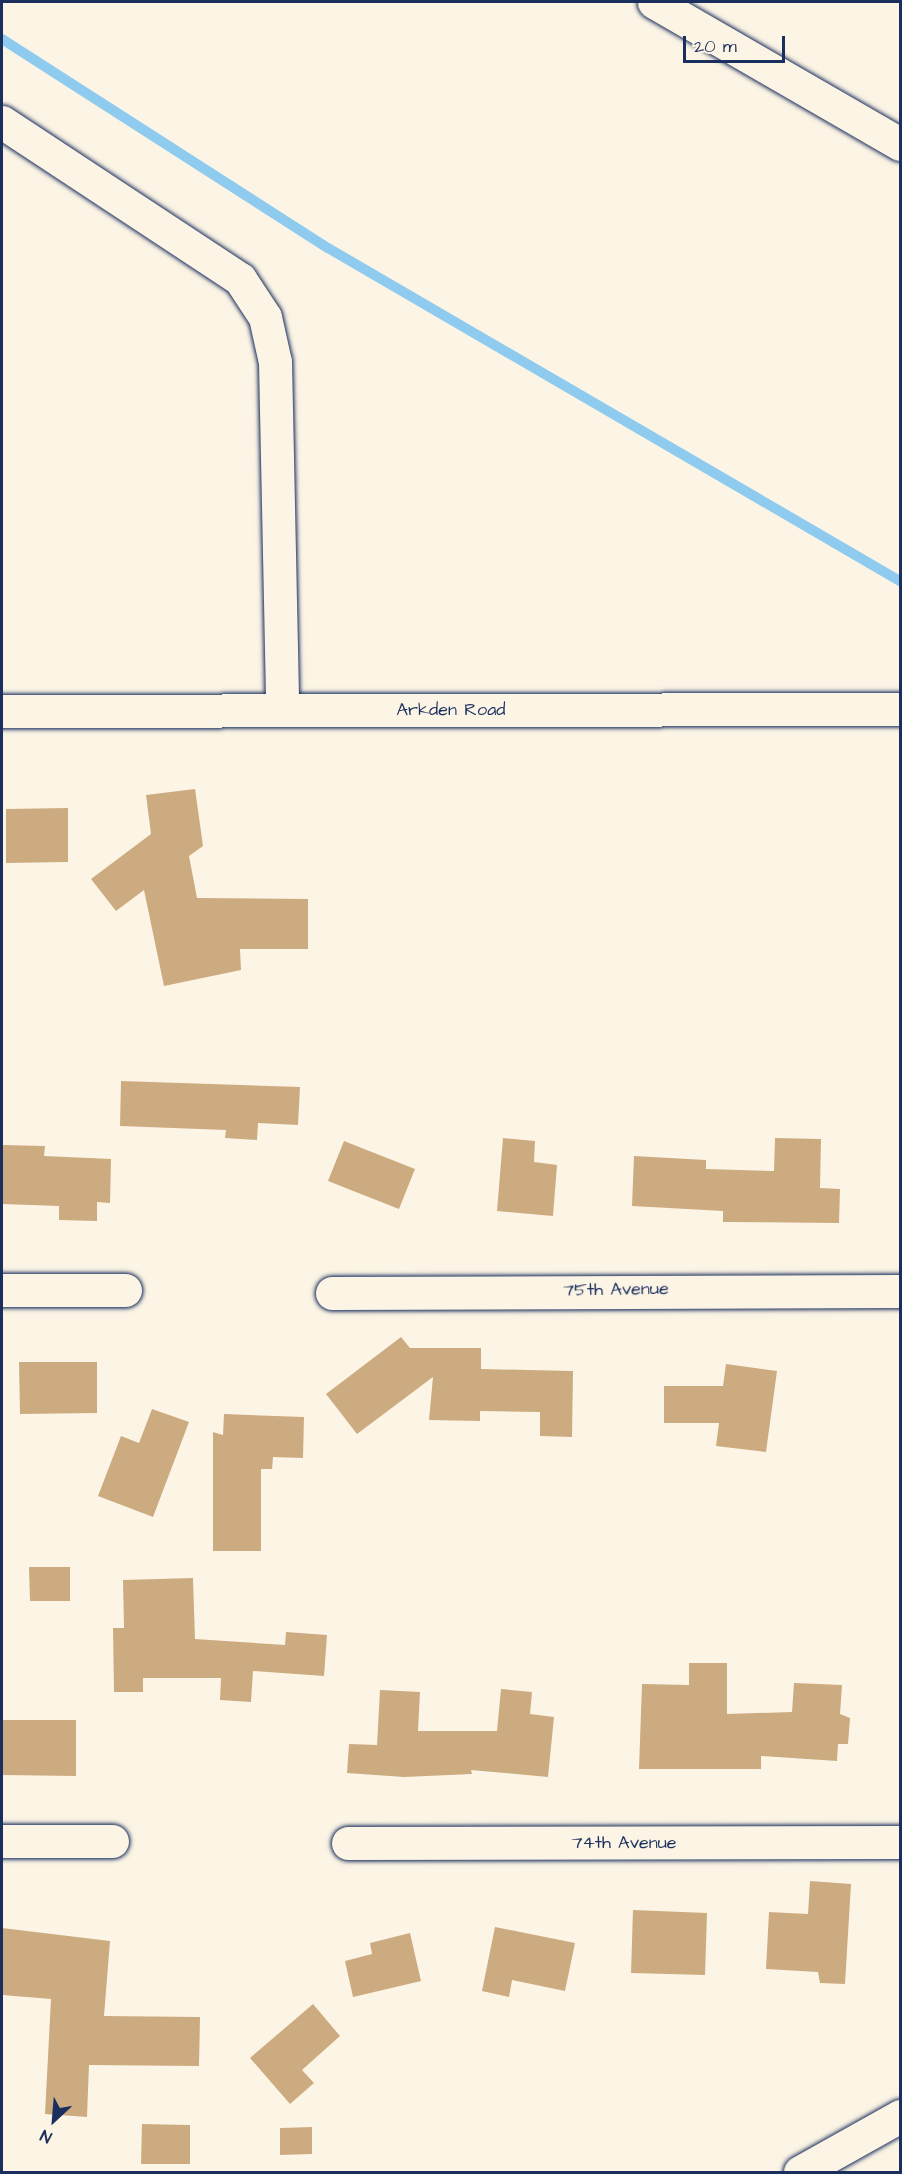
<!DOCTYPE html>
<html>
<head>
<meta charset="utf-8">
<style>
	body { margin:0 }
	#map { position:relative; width:902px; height:2174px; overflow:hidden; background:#fcf5e5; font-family:"Architects Daughter",sans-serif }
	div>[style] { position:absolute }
	.stream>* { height:10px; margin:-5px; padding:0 5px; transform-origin:5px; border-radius:5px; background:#8fcbef }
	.building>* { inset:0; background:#cdab80 }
	.roads { filter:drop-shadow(0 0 2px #1b2f5e) drop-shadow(0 0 2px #1b2f5e) }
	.minor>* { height:33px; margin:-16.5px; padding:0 16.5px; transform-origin:16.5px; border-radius:16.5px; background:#fcf5e5 }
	span { translate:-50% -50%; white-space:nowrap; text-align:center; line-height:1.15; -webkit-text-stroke:6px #fcf5e5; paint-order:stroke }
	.street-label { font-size:18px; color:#1b2f5e }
	.frame { position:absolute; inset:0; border:3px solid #1b2f5e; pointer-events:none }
	.north { position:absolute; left:24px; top:2090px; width:60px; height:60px; -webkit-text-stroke:4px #fcf5e5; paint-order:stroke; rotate:206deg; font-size:16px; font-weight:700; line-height:24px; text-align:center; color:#1b2f5e }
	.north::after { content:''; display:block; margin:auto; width:21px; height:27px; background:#1b2f5e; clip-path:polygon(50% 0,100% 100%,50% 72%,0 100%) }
	.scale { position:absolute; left:683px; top:36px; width:102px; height:27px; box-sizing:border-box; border:3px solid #1b2f5e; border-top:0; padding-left:8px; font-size:18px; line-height:21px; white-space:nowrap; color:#1b2f5e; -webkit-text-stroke:4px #fcf5e5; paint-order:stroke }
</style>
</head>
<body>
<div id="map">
	<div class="stream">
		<i style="left:2px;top:39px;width:387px;rotate:32.7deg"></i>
		<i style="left:328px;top:248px;width:662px;rotate:30.21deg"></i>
	</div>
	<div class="building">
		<i style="clip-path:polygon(195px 789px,203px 846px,189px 856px,197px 898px,308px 899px,308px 949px,240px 949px,241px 970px,164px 986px,144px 890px,116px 911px,91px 879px,151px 834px,146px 795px)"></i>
		<i style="clip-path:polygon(68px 808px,68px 862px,6px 863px,6px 809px)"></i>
		<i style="clip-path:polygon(121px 1081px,300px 1087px,298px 1125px,258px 1123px,257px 1140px,225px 1138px,226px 1130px,120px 1126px)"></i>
		<i style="clip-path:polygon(503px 1138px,535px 1141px,534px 1162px,557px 1165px,553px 1216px,497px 1211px)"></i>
		<i style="clip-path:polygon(775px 1138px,821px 1139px,820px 1188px,840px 1189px,839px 1223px,723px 1222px,723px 1211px,632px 1206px,634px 1156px,706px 1160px,706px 1169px,774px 1171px)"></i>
		<i style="clip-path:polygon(344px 1141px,415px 1169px,399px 1209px,328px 1181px)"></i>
		<i style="clip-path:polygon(2px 1145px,45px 1146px,44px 1156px,111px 1159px,110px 1203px,97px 1202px,97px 1221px,59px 1220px,59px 1206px,2px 1204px)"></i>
		<i style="clip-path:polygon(401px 1337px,410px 1348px,481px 1348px,481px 1369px,573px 1371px,572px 1437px,540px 1436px,540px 1412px,480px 1411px,480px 1421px,429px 1420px,433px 1377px,357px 1434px,326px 1394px)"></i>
		<i style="clip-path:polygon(19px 1362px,97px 1362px,97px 1413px,20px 1414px)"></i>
		<i style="clip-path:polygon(726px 1364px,777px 1371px,766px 1452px,716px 1446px,719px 1423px,664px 1423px,664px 1386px,723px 1386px)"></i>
		<i style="clip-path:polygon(152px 1409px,189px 1422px,153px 1517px,98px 1496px,121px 1436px,139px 1443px)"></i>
		<i style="clip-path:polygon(224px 1414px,304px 1417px,303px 1458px,273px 1457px,272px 1469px,261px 1469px,261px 1551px,213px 1551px,213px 1432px,223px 1435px)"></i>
		<i style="clip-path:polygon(29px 1567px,70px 1567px,70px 1601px,30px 1601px)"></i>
		<i style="clip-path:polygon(193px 1578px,195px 1639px,285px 1645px,286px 1632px,327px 1635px,324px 1676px,253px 1671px,251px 1702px,220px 1700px,221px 1678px,143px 1678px,143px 1692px,114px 1692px,113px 1628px,124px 1628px,123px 1580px)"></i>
		<i style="clip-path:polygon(689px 1663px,727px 1663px,727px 1714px,792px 1712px,794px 1683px,842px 1685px,840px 1714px,850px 1718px,848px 1744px,838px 1744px,837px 1761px,761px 1756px,761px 1769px,639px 1769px,642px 1684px,689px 1685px)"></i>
		<i style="clip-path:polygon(501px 1689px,532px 1692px,530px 1714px,554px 1717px,548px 1777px,471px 1770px,472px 1774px,404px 1777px,347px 1773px,349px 1744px,377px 1745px,380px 1690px,420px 1692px,418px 1731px,497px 1731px)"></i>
		<i style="clip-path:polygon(2px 1720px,76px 1720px,76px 1776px,2px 1775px)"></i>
		<i style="clip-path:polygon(810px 1881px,851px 1884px,845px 1984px,820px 1983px,818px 1972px,766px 1969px,769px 1912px,808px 1914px)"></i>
		<i style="clip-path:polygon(633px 1910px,707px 1913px,705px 1975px,631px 1973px)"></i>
		<i style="clip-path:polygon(495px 1927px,575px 1943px,565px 1991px,512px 1980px,509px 1997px,482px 1991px)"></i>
		<i style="clip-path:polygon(2px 1928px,110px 1941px,104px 2016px,200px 2017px,199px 2066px,89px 2065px,87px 2117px,45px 2114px,51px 1999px,2px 1995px)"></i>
		<i style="clip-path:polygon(410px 1933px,421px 1981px,353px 1997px,345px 1961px,372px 1954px,370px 1943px)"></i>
		<i style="clip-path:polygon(313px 2004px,340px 2036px,302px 2070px,314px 2083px,290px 2104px,250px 2058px)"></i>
		<i style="clip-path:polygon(142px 2124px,190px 2125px,190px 2164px,141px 2164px)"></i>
		<i style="clip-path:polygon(312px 2127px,312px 2154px,280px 2155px,280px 2128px)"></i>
	</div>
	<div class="roads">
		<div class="minor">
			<i style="left:654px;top:2px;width:284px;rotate:30deg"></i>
			<i style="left:2px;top:122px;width:285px;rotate:33.4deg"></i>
			<i style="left:240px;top:279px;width:45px;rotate:56.7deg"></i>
			<i style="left:265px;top:317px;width:46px;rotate:77.5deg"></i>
			<i style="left:275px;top:362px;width:348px;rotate:88.8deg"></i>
			<i style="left:2px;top:711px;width:898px;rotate:-0.13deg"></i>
			<i style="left:2px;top:1290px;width:123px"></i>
			<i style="left:332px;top:1293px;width:568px;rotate:-0.2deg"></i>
			<i style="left:2px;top:1841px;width:110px"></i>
			<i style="left:348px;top:1843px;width:552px;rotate:-0.1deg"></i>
			<i style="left:800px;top:2172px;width:115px;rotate:-29.2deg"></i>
		</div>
	</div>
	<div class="street-label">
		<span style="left:451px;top:710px">Arkden Road</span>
		<span style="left:616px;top:1290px;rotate:-1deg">75th Avenue</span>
		<span style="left:624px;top:1843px">74th Avenue</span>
	</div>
	<div class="frame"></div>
	<div class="north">N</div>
	<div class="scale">20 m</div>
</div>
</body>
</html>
